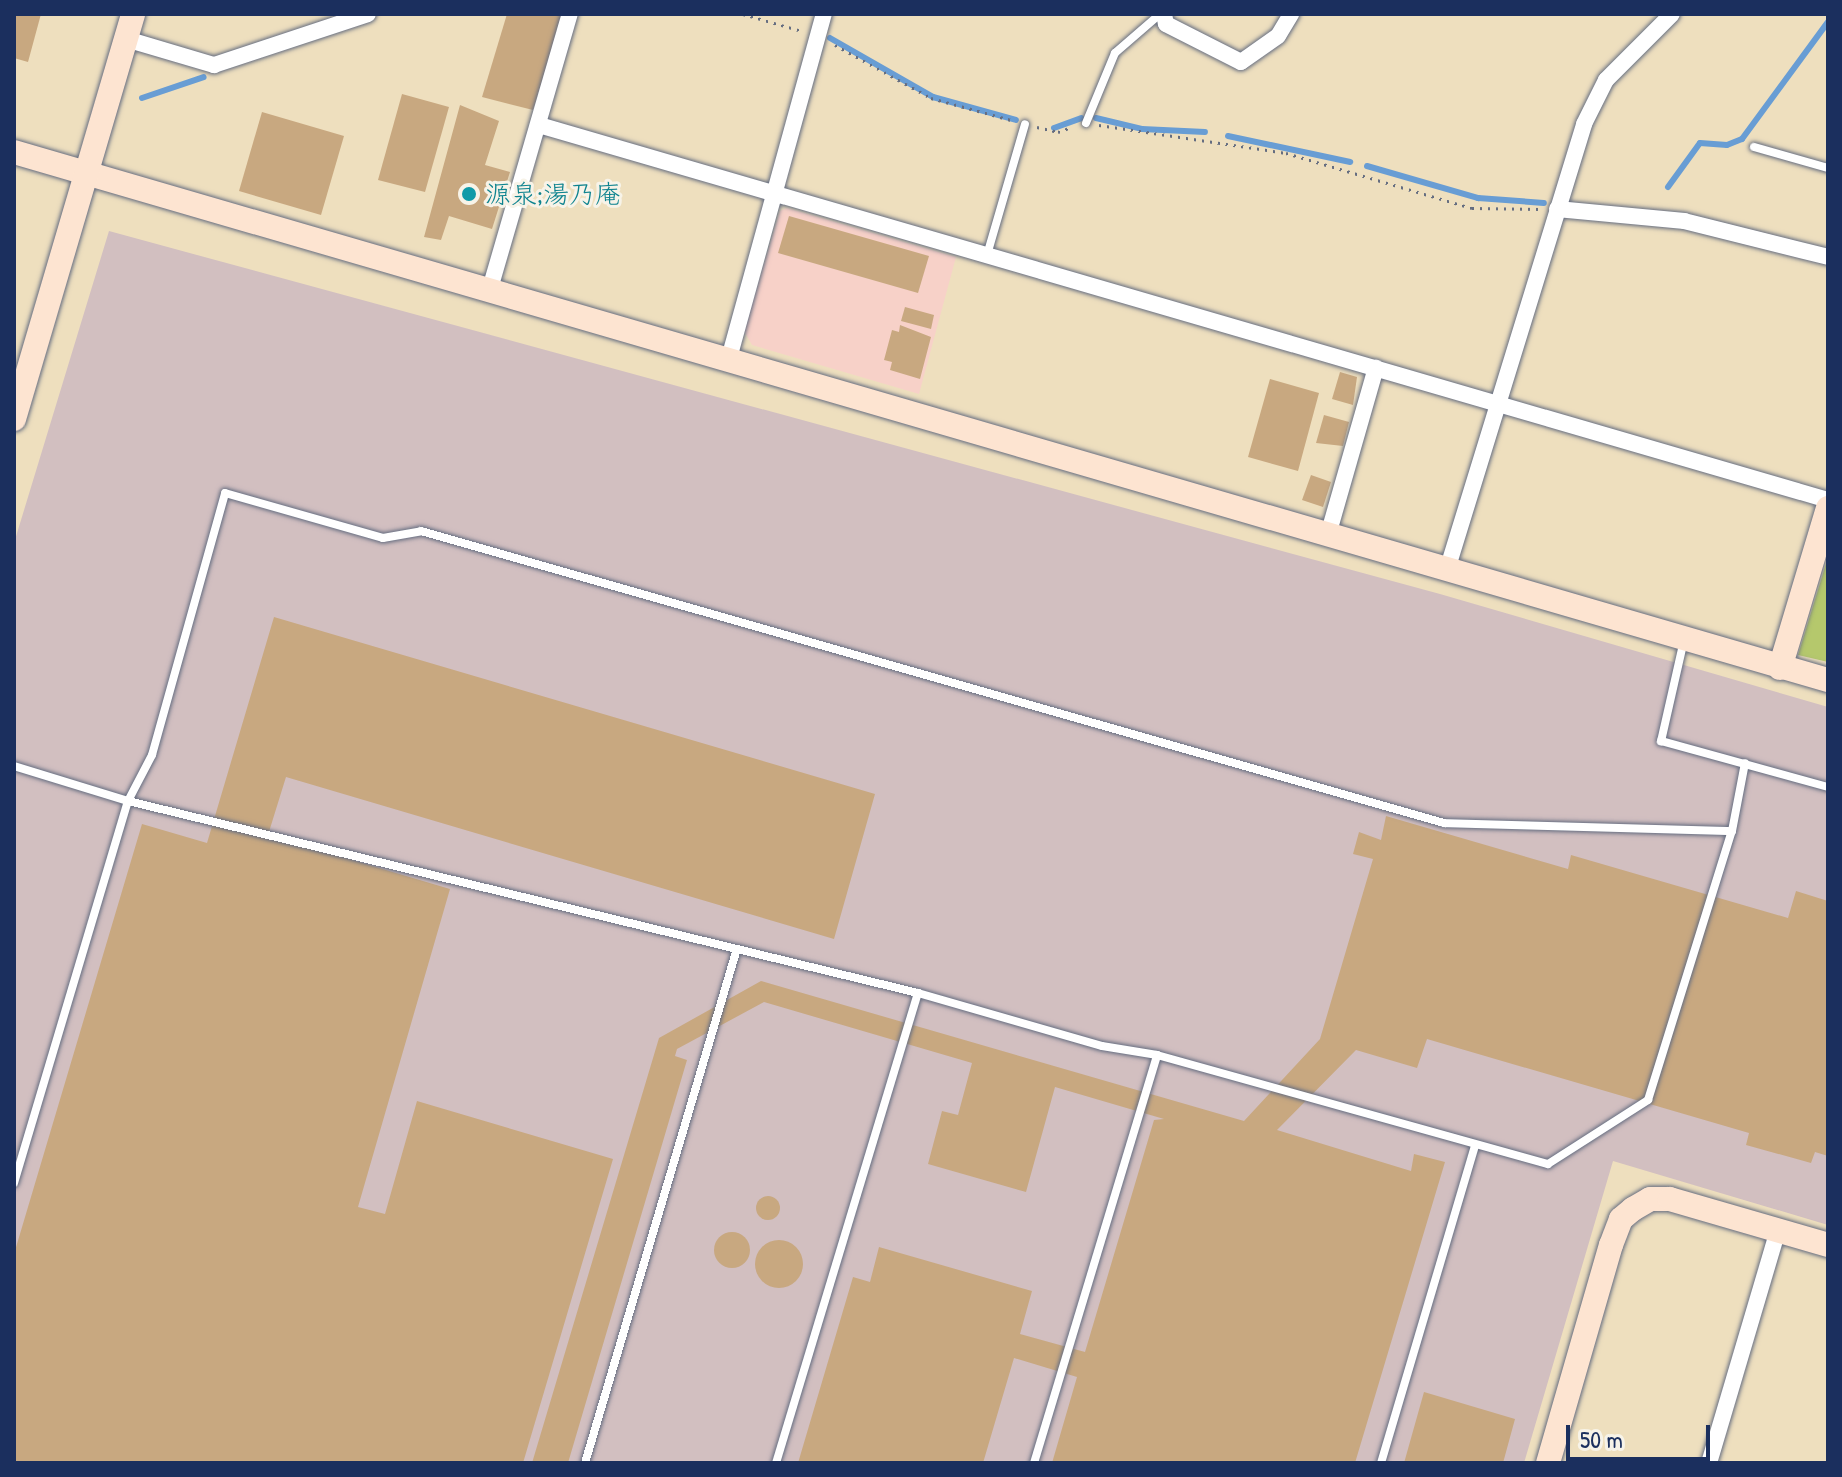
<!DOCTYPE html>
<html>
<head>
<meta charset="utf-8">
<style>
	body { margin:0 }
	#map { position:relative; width:1842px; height:1477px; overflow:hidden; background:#eedfbe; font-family:"Patrick Hand","Klee One",sans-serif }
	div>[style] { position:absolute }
	.built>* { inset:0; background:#f7d1c8 }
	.industrial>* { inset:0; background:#d2bfc0 }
	.green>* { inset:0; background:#b5c86c }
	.stream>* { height:6px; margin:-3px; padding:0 3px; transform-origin:3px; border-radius:3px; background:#689dd4 }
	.building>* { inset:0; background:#c8a880 }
	.round { border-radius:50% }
	.path>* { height:3px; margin-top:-1.5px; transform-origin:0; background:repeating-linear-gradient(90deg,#656d80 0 2px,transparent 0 8px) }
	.roads { filter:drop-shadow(0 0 2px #656d80) drop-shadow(0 0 2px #656d80) }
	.lane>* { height:8px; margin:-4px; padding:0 4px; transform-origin:4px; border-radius:4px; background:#fff }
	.street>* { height:16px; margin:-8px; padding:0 8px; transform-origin:8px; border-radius:8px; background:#fff }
	.secondary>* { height:24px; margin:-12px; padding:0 12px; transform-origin:12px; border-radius:12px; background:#fde4d1 }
	.dots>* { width:22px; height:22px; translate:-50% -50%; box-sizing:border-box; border:4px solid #f7f3e8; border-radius:50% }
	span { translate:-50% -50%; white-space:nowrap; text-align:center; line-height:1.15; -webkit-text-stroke:6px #f7f3e8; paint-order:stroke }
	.culture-label { font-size:26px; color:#0d838f }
	.left { translate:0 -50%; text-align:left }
	.frame { position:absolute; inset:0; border:16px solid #1b2f5e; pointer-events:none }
	.scale { position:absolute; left:1566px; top:1425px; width:144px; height:36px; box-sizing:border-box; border:4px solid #1b2f5e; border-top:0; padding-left:10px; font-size:24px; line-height:28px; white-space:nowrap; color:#1b2f5e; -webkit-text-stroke:6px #f7f3e8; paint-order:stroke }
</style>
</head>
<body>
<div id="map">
	<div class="built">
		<i style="clip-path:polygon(787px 208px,956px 257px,919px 394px,752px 345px,744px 331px,780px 211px)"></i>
	</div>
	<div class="industrial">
		<i style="clip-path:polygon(109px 231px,1440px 594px,1828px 707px,1828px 1225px,1613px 1161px,1524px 1463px,14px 1463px,14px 543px)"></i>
	</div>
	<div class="green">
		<i style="clip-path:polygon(1828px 557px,1828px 662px,1798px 655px)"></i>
	</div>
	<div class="stream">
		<i style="left:830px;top:38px;width:119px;rotate:29.8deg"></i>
		<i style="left:933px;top:97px;width:86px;rotate:15.5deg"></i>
		<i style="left:142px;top:98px;width:65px;rotate:-18.7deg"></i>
		<i style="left:1096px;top:118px;width:47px;rotate:13.4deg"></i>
		<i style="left:1142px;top:129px;width:63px;rotate:2.7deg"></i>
		<i style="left:1054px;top:128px;width:29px;rotate:-20deg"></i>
		<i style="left:1228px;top:136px;width:125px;rotate:12deg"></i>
		<i style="left:1367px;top:166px;width:116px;rotate:16.1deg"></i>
		<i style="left:1478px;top:198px;width:66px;rotate:4.3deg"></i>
		<i style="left:1668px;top:187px;width:54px;rotate:-54deg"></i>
		<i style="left:1700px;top:143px;width:27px;rotate:4deg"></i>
		<i style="left:1727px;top:145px;width:16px;rotate:-22deg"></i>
		<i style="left:1742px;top:139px;width:145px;rotate:-53.7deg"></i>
	</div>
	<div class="building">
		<i style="clip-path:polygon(14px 14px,41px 14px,28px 62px,14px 58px)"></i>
		<i style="clip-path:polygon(507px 14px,563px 14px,533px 110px,482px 97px)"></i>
		<i style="clip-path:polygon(402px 94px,449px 107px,425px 192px,378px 180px)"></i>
		<i style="clip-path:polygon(460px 105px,499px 121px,485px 165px,510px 172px,492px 229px,449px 216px,441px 240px,424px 237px)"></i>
		<i style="clip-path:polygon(262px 112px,344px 136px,321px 215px,239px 191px)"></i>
		<i style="clip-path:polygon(789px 216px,929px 256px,918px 293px,778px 253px)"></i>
		<i style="clip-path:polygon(905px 307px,934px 315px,931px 329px,901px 321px)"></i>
		<i style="clip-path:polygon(900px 325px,931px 337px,920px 379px,890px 370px,892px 362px,884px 360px,892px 330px,899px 332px)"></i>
		<i style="clip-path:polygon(1340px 372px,1357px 377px,1353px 405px,1332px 399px)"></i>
		<i style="clip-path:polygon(1270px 379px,1319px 393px,1298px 471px,1248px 457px)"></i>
		<i style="clip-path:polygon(1324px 415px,1349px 422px,1343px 446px,1316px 443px)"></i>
		<i style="clip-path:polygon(1311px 475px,1331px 482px,1323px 507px,1302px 500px)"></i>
		<i style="clip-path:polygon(274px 617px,875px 794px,834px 939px,286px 777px,268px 835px,450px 889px,358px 1207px,385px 1214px,417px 1101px,613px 1159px,523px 1463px,14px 1463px,14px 1254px,142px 824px,207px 843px)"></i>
		<i style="clip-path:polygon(1386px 816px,1568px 869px,1571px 855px,1788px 918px,1796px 891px,1828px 901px,1828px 1156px,1815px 1152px,1811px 1163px,1746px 1145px,1749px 1133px,1427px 1039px,1417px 1068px,1356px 1050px,1277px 1130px,1411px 1171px,1414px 1154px,1445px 1162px,1355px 1463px,1052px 1463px,1077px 1377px,1014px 1358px,983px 1463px,798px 1463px,853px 1277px,870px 1282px,879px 1247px,1032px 1291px,1020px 1334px,1085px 1352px,1154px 1120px,1164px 1119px,1055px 1087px,1026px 1192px,928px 1164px,942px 1111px,958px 1115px,972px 1063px,764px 1002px,677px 1049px,675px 1056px,687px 1060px,568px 1463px,532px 1463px,659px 1038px,761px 981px,1244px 1121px,1320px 1039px,1373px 859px,1353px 854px,1359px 832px,1381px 840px)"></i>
		<i class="round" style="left:756px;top:1196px;width:24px;height:24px"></i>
		<i class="round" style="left:714px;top:1232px;width:36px;height:36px"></i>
		<i class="round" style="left:755px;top:1240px;width:48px;height:48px"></i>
		<i style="clip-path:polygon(1424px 1392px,1515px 1419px,1503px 1463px,1404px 1463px)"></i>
	</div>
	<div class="path">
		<i style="left:743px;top:14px;width:61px;rotate:16.1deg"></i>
		<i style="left:835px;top:45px;width:110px;rotate:28.9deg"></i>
		<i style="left:931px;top:98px;width:83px;rotate:15.4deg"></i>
		<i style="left:1099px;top:125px;width:189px;rotate:8.5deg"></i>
		<i style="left:1286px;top:153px;width:194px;rotate:16.5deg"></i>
		<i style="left:1472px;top:208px;width:69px;rotate:0.8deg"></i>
		<i style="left:1037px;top:127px;width:22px;rotate:13deg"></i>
		<i style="left:1058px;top:132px;width:15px;rotate:-20deg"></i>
	</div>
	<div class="roads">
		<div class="lane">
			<i style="left:1086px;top:123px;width:76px;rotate:-67.5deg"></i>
			<i style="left:1115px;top:53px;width:60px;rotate:-40.9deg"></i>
			<i style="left:1754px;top:147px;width:77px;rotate:15.8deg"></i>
			<i style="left:987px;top:255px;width:136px;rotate:-73.8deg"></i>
			<i style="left:1684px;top:640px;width:104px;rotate:102.8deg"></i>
			<i style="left:1661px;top:741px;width:173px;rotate:15.4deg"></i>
			<i style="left:14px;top:766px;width:119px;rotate:17.1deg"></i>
			<i style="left:128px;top:801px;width:813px;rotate:13.66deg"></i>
			<i style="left:918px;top:993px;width:191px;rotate:16.1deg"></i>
			<i style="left:1102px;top:1046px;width:56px;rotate:9.3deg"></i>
			<i style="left:1157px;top:1055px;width:406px;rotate:15.6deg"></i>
			<i style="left:1548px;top:1164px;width:119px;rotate:-32.6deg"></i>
			<i style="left:1648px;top:1100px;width:282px;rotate:-72.7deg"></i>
			<i style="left:1732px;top:831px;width:69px;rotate:-79.2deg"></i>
			<i style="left:14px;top:1183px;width:399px;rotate:-73.4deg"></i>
			<i style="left:128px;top:801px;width:52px;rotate:-62.4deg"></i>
			<i style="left:152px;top:755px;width:272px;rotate:-74.4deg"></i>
			<i style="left:225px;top:493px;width:164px;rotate:15.9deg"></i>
			<i style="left:383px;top:538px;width:39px;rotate:-10deg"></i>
			<i style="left:421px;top:531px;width:1064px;rotate:15.93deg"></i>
			<i style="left:1444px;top:823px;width:288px;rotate:1.6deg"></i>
			<i style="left:585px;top:1463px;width:533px;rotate:-73.54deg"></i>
			<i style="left:776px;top:1463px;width:491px;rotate:-73.2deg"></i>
			<i style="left:1034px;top:1463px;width:426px;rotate:-73.2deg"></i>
			<i style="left:1381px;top:1463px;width:332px;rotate:-73.5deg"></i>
		</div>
		<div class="street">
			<i style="left:1164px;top:14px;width:10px;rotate:79deg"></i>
			<i style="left:1166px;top:24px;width:84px;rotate:26.9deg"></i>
			<i style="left:1241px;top:62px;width:45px;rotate:-35.1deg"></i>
			<i style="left:1278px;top:36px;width:26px;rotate:-59deg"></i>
			<i style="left:126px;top:39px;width:92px;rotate:16.5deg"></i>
			<i style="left:214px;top:65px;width:162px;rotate:-18.3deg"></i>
			<i style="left:539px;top:125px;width:1342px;rotate:16.22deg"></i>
			<i style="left:1557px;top:209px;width:128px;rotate:5.4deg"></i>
			<i style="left:1684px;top:221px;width:148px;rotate:14deg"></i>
			<i style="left:489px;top:292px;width:290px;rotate:-73.8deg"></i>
			<i style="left:728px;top:362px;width:361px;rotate:-74.6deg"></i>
			<i style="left:1328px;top:535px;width:174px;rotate:-74deg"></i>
			<i style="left:1447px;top:570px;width:467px;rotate:-72.9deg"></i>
			<i style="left:1584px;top:124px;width:49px;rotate:-63.4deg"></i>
			<i style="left:1606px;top:80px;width:93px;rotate:-45deg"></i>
			<i style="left:1709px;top:1463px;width:243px;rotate:-73.5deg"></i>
		</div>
		<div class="secondary">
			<i style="left:14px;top:152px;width:1889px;rotate:16.23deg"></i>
			<i style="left:14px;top:419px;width:422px;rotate:-73.6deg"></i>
			<i style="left:1780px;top:668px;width:167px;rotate:-73.3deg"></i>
			<i style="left:1548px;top:1463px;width:227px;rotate:-73.9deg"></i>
			<i style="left:1611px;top:1245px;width:28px;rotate:-69deg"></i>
			<i style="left:1621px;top:1219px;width:16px;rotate:-40deg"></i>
			<i style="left:1633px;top:1209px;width:20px;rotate:-30deg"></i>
			<i style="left:1650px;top:1199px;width:20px"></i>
			<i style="left:1670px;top:1199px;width:165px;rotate:16.2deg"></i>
		</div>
	</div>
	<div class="dots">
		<i style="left:469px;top:194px;background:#0f9aa8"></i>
	</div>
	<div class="culture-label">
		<span class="left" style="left:485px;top:194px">源泉;湯乃庵</span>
	</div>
	<div class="frame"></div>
	<div class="scale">50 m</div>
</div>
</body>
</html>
